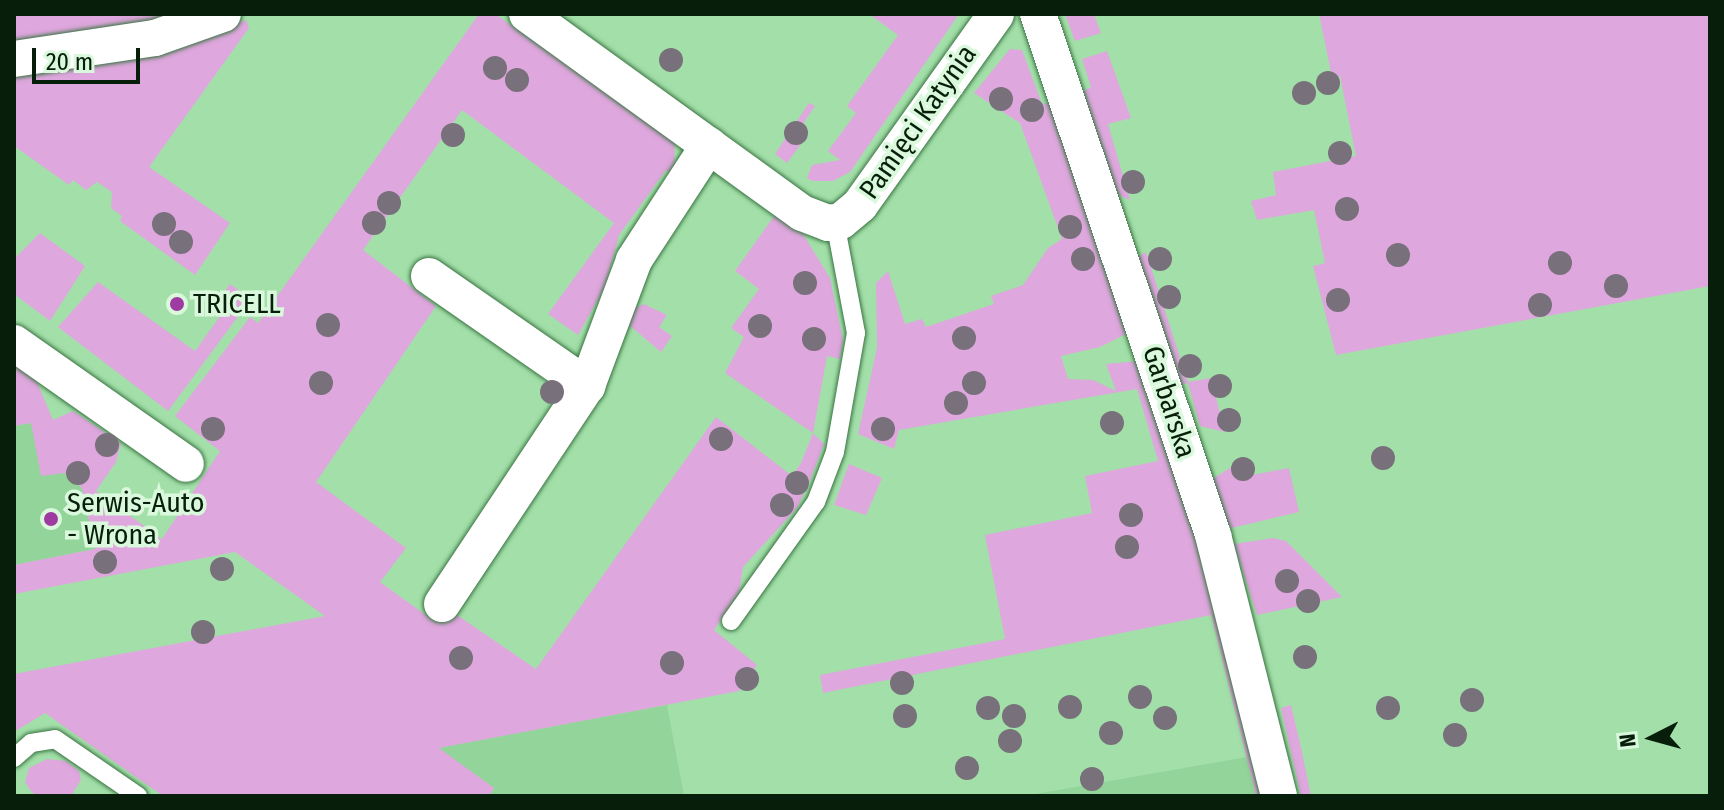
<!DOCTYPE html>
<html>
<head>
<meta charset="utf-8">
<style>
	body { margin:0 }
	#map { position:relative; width:1724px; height:810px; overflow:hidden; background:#a3e0a9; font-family:"Fira Sans Condensed",sans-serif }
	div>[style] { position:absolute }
	.built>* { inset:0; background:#92d499 }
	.green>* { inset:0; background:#dea7dd }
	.roads { filter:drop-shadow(0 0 2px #3a7443) drop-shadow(0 0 2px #3a7443) }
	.lane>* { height:18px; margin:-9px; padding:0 9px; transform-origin:9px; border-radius:9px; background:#fff }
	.street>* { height:36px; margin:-18px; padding:0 18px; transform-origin:18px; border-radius:18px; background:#fff }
	.trees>* { width:24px; height:24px; margin:-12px; border-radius:50%; background:#78707b }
	.dots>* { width:22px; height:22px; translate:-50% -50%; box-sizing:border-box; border:4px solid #daf8dc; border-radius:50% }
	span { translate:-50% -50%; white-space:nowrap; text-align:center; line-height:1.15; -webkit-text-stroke:7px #daf8dc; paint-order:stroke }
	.street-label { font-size:28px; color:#061e0a }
	.poi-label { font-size:28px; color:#061e0a }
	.left { translate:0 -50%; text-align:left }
	.frame { position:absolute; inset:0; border:16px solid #061e0a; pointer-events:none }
	.north { position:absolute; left:1612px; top:698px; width:80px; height:80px; -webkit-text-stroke:6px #daf8dc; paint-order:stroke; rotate:264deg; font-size:22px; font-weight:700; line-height:32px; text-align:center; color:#061e0a }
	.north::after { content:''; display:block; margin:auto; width:28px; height:36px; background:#061e0a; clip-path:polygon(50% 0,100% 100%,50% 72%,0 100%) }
	.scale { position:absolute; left:32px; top:48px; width:108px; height:36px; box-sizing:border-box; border:4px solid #061e0a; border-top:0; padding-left:10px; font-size:24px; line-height:28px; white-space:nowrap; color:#061e0a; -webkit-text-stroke:6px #daf8dc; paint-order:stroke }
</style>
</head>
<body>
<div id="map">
	<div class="built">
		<i style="clip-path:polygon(31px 423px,65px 473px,82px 488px,95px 549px,14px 565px,14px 426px)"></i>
		<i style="clip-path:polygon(667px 705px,684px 796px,489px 796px,494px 788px,438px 748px)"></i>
		<i style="clip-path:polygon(1247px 757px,1256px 796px,1024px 796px)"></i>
	</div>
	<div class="green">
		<i style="clip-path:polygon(14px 14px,162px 14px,164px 20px,14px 45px)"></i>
		<i style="clip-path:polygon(479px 14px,495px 14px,675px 139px,674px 175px,666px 170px,619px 235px,605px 287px,578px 335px,548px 314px,614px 223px,462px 110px,363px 250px,436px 306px,316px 482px,406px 548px,380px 582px,434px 621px,457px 615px,536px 669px,716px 417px,792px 476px,801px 463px,813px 433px,725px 373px,744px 337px,731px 328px,759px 289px,735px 271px,777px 212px,803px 234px,830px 278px,843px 340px,840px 359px,827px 356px,813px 433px,824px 444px,810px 480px,797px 508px,743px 567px,739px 592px,714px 630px,757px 665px,739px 691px,439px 748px,494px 788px,489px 796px,163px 796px,45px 713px,14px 732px,14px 674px,325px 616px,235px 552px,14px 594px,14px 565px,95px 549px,82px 488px,65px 473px,41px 476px,31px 423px,14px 426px,14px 357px,32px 370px,53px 420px,73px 411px,121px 443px,116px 462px,96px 491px,162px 539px,220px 451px,175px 416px,250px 317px,258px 323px)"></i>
		<i style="clip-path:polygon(869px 14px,959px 14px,850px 172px,833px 181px,813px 181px,807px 178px,812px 165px,840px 160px,828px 151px,856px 113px,847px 106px,898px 35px)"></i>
		<i style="clip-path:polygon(1065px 14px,1094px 14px,1101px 33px,1075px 41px)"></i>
		<i style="clip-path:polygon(1319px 14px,1710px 14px,1710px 286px,1336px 355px,1313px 266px,1325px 263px,1314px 210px,1257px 220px,1251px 201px,1276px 195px,1273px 172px,1356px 156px,1340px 76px,1332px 77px)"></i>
		<i style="clip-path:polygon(246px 20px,249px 28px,149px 167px,230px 223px,195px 275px,120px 221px,122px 216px,111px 208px,112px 192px,97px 182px,86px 190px,73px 180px,69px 185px,14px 146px,14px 74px,163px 48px)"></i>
		<i style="clip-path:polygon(1010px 49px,1022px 50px,1042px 104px,1053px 102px,1130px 332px,1100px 347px,1061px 356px,1068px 379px,1093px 380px,1116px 391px,1106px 364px,1140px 361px,1201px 543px,1268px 796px,1256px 796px,1211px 615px,823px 693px,820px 675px,1005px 639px,985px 535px,1092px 513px,1085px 476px,1158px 461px,1137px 389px,899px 430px,894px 449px,858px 434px,877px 348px,876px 283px,888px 271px,905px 324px,922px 319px,926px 327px,994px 304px,991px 296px,1023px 285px,1048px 248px,1062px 239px,1020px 123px,974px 93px)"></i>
		<i style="clip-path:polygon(1107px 51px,1131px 118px,1108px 124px,1130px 200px,1116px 194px,1083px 91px,1091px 87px,1082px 59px)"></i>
		<i style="clip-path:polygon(809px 103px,815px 106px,804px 122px,804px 140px,787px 163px,775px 154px)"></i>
		<i style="clip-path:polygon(40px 233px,85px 266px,50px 321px,14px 294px,14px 259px)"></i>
		<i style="clip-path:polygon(1146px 252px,1188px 382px,1211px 378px,1225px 432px,1200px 426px,1188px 383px,1181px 385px,1138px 257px)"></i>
		<i style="clip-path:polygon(98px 282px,195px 351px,231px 301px,222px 295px,230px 284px,251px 299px,168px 411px,58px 327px)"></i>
		<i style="clip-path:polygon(644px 304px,667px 315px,659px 327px,672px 336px,661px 352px,629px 325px,630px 310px)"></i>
		<i style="clip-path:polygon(849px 464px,882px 478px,866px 515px,834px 505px)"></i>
		<i style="clip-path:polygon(1233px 466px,1236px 478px,1289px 468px,1299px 512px,1227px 529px,1211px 480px)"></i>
		<i style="clip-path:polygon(1273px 538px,1286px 541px,1342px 597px,1257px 615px,1234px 544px)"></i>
		<i style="clip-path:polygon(1291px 705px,1302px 752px,1311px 796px,1301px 796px,1281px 708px)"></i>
		<i style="clip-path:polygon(47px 759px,66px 761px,79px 771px,81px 780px,71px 796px,36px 796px,30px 790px,25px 782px,29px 768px)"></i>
	</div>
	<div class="roads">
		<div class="lane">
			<i style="left:731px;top:621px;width:146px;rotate:-54.5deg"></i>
			<i style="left:816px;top:502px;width:53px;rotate:-69.2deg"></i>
			<i style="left:835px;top:452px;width:121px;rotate:-80deg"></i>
			<i style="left:856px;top:333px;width:113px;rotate:-100.7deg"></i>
			<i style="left:14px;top:758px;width:23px;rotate:-41deg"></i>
			<i style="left:31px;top:743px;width:24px;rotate:-9deg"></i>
			<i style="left:55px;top:739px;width:101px;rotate:34.5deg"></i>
		</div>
		<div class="street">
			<i style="left:527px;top:14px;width:339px;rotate:35.9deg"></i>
			<i style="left:802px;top:213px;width:28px;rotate:21deg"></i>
			<i style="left:828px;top:223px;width:13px;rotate:-9deg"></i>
			<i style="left:841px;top:221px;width:25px;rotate:-40deg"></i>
			<i style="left:860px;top:205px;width:234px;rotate:-54.5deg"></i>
			<i style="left:1038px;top:14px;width:550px;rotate:71.43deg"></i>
			<i style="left:1213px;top:535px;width:269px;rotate:75.8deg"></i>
			<i style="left:14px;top:59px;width:143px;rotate:-8.5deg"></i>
			<i style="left:155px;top:38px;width:72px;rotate:-19.4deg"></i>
			<i style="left:429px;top:276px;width:193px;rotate:34.8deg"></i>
			<i style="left:14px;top:343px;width:210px;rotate:35.1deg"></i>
			<i style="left:442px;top:604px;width:262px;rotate:-56.4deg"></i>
			<i style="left:587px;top:386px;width:134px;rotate:-69.5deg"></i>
			<i style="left:634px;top:260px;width:137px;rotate:-56.9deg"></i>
		</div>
	</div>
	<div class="trees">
		<i style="left:671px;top:60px"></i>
		<i style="left:495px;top:68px"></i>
		<i style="left:517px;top:80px"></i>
		<i style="left:1328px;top:83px"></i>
		<i style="left:1304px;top:93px"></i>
		<i style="left:1001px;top:99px"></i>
		<i style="left:1032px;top:110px"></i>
		<i style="left:796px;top:133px"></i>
		<i style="left:453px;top:135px"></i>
		<i style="left:1340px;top:153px"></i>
		<i style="left:1133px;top:182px"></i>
		<i style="left:389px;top:203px"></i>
		<i style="left:1347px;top:209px"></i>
		<i style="left:374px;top:223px"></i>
		<i style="left:164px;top:224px"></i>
		<i style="left:1070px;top:227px"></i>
		<i style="left:181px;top:242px"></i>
		<i style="left:1398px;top:255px"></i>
		<i style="left:1083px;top:259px"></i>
		<i style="left:1160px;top:259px"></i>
		<i style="left:1560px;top:263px"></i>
		<i style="left:805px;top:283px"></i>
		<i style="left:1616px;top:286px"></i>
		<i style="left:1169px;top:297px"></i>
		<i style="left:1338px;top:300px"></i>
		<i style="left:1540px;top:305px"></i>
		<i style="left:328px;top:325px"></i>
		<i style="left:760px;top:326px"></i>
		<i style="left:964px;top:338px"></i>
		<i style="left:814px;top:339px"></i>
		<i style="left:1190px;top:366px"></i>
		<i style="left:321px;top:383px"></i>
		<i style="left:974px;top:383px"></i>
		<i style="left:1220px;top:386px"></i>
		<i style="left:552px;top:392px"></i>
		<i style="left:956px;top:403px"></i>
		<i style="left:1229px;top:420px"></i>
		<i style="left:1112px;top:423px"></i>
		<i style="left:213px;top:429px"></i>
		<i style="left:883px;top:429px"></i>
		<i style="left:721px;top:439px"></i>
		<i style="left:107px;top:445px"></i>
		<i style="left:1383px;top:458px"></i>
		<i style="left:1243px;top:469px"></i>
		<i style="left:78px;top:473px"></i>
		<i style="left:797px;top:483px"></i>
		<i style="left:782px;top:505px"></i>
		<i style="left:1131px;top:515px"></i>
		<i style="left:1127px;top:547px"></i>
		<i style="left:105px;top:562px"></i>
		<i style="left:222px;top:569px"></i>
		<i style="left:1287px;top:581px"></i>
		<i style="left:1308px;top:601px"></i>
		<i style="left:203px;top:632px"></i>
		<i style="left:1305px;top:657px"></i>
		<i style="left:461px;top:658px"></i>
		<i style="left:672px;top:663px"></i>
		<i style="left:747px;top:679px"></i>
		<i style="left:902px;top:683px"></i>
		<i style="left:1140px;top:697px"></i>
		<i style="left:1472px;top:700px"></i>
		<i style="left:1070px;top:707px"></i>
		<i style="left:988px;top:708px"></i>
		<i style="left:1388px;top:708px"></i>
		<i style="left:905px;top:716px"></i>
		<i style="left:1014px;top:716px"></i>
		<i style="left:1165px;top:718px"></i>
		<i style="left:1111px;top:733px"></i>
		<i style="left:1455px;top:735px"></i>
		<i style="left:1010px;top:741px"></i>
		<i style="left:967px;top:768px"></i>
		<i style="left:1092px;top:779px"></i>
	</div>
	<div class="dots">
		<i style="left:177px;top:304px;background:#9f3aa0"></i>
		<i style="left:51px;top:519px;background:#9f3aa0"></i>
	</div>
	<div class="street-label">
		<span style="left:918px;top:122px;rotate:-55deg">Pamięci Katynia</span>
		<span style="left:1169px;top:402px;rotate:72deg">Garbarska</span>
	</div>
	<div class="poi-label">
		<span class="left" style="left:193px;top:304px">TRICELL</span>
		<span class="left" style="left:67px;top:519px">Serwis-Auto<br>- Wrona</span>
	</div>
	<div class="frame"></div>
	<div class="north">N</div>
	<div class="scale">20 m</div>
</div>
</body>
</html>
